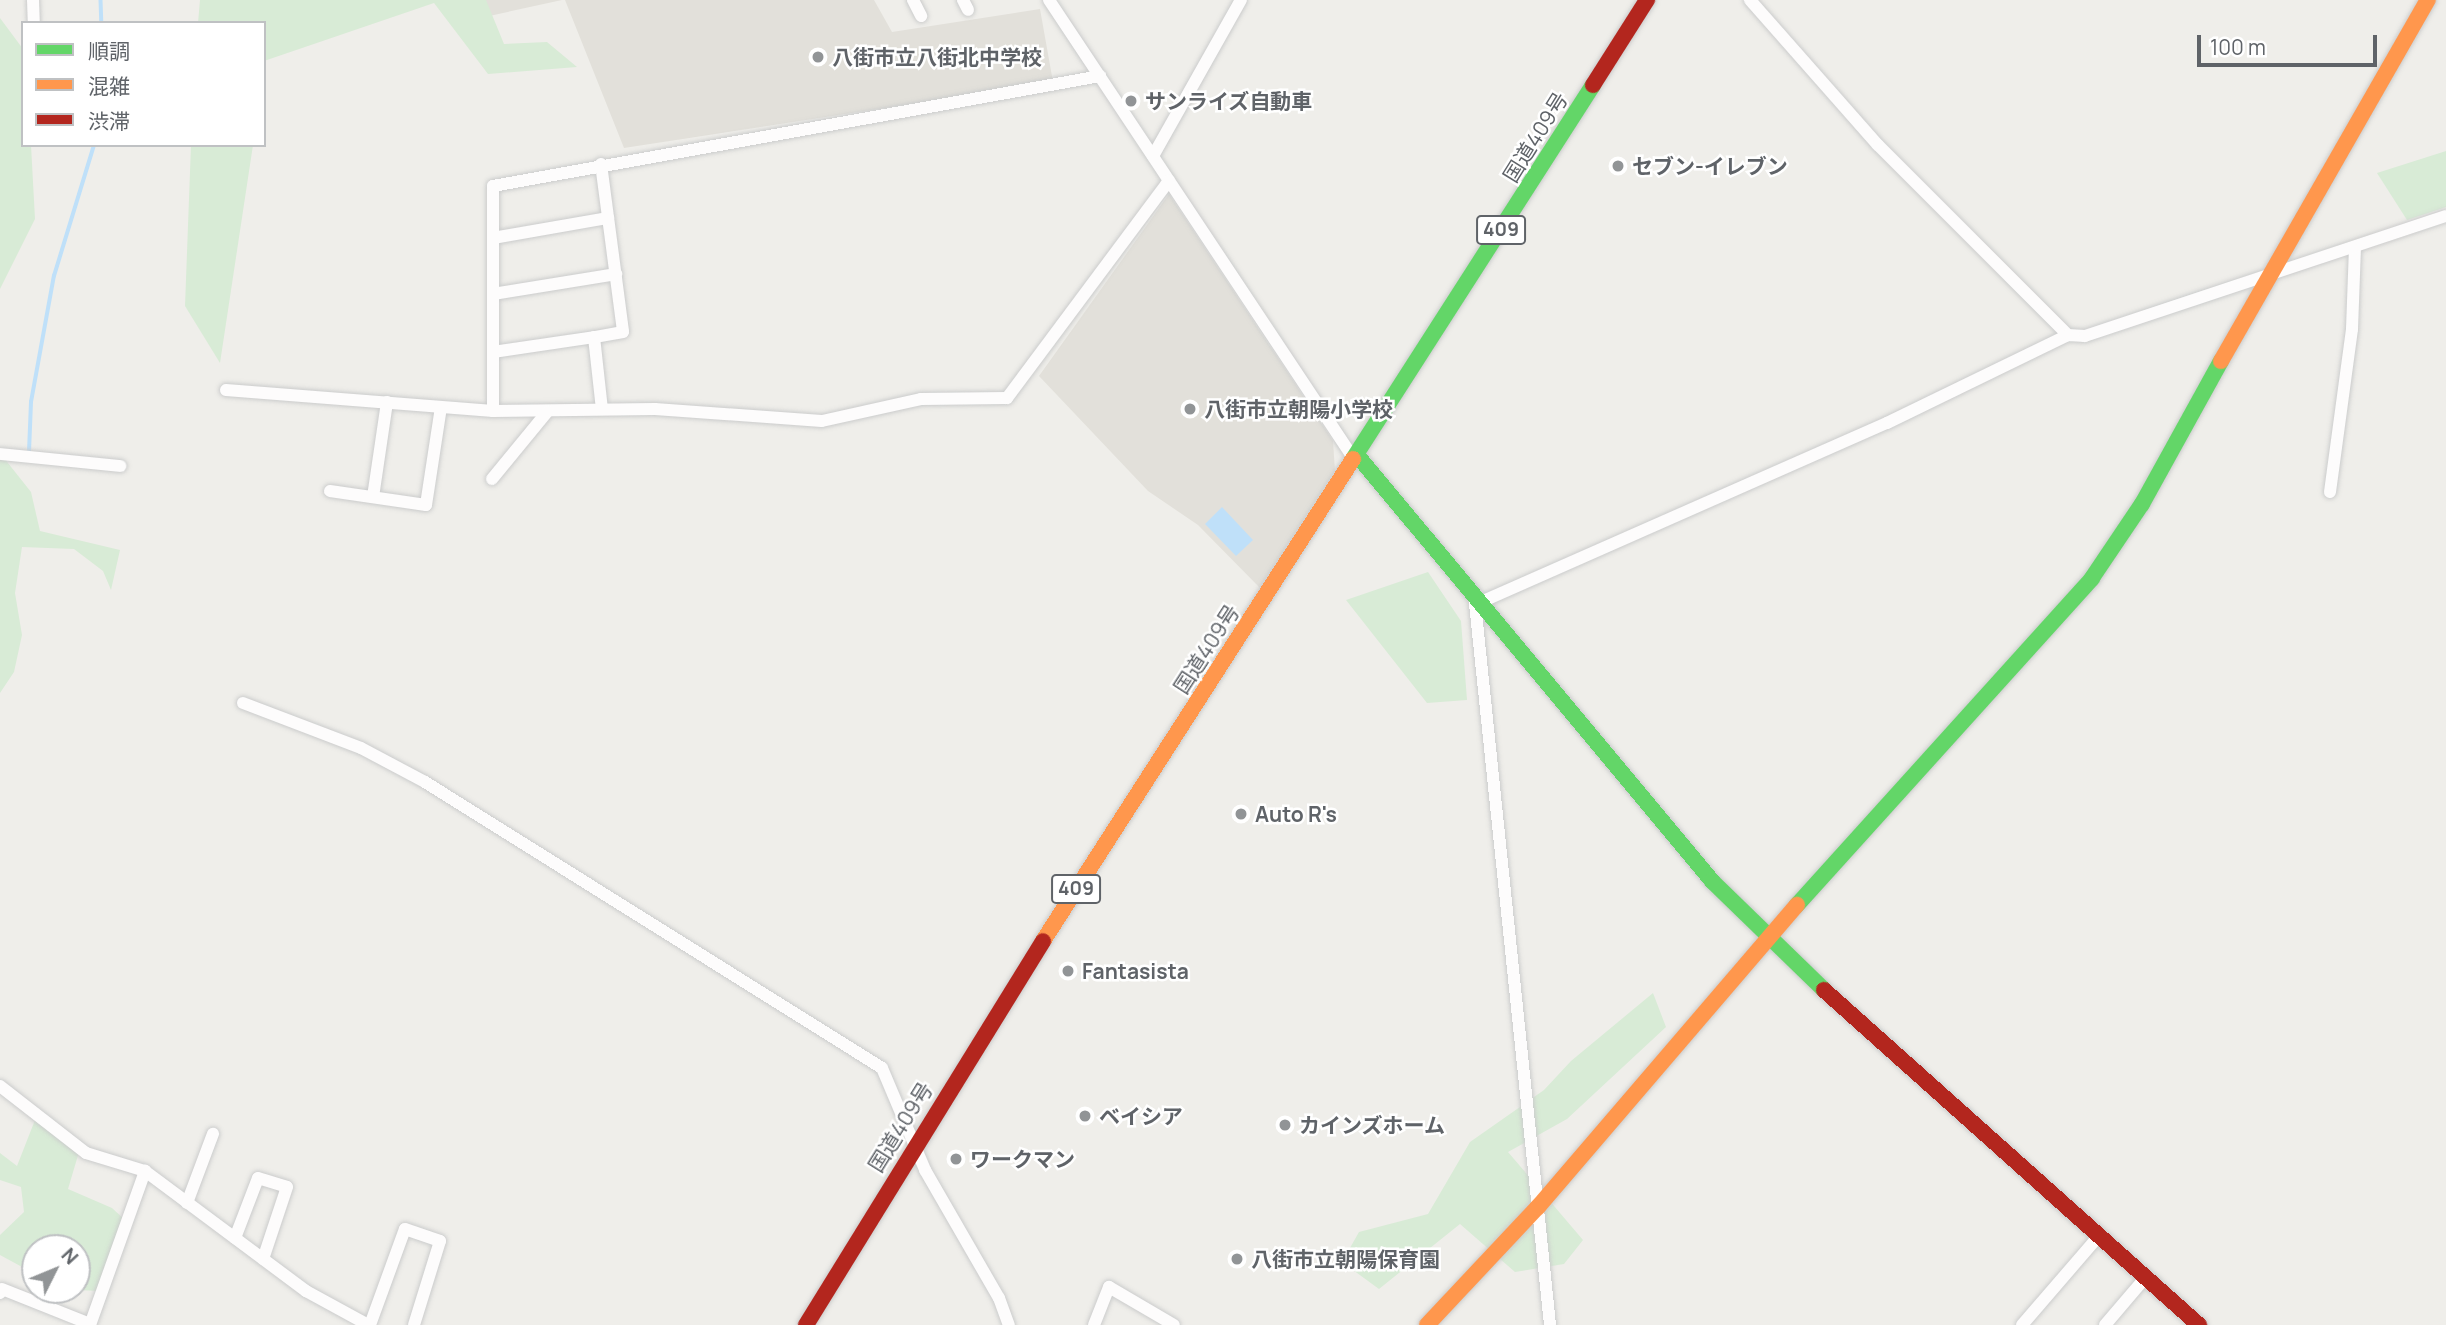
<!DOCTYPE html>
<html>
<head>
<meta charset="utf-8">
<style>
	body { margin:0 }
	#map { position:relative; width:2446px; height:1325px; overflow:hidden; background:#efeeea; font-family:Manrope,"Noto Sans JP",sans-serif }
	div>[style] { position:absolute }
	.education>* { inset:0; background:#e2e0da }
	.green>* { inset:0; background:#d8ebd6 }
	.water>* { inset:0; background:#bfe0f9 }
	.stream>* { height:3.5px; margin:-1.75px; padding:0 1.75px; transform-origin:1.75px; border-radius:1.75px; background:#bfe0f9 }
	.roads { filter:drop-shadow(0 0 2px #cbcccc) drop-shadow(0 0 2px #cbcccc) }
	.street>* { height:12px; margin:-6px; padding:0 6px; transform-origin:6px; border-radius:6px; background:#fdfcfc }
	.fast>* { height:16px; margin:-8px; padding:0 8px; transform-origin:8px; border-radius:8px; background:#63d668 }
	.slow>* { height:16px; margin:-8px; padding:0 8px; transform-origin:8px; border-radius:8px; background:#ff974d }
	.jam>* { height:16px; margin:-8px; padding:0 8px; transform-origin:8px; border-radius:8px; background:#b3261e }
	.dots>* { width:19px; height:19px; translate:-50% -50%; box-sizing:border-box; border:4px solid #fff; border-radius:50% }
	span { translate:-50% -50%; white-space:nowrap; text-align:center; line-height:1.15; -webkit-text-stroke:5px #fff; paint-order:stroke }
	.shield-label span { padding:2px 5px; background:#fff; border:2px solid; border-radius:5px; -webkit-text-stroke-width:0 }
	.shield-label { font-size:19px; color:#5f6368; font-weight:700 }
	.poi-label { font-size:21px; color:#5f6368; font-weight:700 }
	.left { translate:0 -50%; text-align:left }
	.street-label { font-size:21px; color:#5f6368 }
	.legend { position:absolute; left:21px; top:21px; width:245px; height:126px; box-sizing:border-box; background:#fff; border:2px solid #bfc1c3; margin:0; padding:9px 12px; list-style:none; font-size:21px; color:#5f6368 }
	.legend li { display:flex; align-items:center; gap:14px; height:35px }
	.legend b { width:35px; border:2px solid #bfc1c3 }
	.north { position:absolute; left:21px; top:1234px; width:70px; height:70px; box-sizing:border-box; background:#fff; border:2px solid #bfc1c3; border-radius:50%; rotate:47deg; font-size:19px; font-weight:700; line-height:28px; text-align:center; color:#5f6368 }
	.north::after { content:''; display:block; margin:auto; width:24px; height:32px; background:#919496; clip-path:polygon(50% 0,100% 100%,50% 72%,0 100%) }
	.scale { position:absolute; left:2197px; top:35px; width:180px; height:32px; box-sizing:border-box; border:4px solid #5f6368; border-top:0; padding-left:9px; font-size:21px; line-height:24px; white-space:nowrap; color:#5f6368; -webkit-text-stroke:5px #fff; paint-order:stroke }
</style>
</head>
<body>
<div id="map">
	<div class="education">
		<i style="clip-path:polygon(478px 0,562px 0,480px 18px)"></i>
		<i style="clip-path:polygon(565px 0,874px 0,892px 32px,1040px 9px,1053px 82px,624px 148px)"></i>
		<i style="clip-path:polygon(1169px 194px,1333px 441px,1335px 471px,1260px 588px,1198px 525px,1148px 491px,1039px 376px)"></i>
	</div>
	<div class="green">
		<i style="clip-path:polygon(200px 0,486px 0,504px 44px,547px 42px,577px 67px,488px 74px,434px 3px,264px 61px,264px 23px,198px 23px)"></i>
		<i style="clip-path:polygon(0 18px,23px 49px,23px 145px,31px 145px,35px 219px,0 289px)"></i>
		<i style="clip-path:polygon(191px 145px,253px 145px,220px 363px,185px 306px)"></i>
		<i style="clip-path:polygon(2446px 151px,2446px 207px,2407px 220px,2377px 173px)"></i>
		<i style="clip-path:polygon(0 453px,31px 492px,40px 531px,120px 550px,111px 590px,103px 571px,74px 549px,22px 547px,15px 593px,22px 635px,14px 672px,0 693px)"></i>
		<i style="clip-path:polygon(1428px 572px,1461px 621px,1467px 700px,1427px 703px,1346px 600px)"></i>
		<i style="clip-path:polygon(1653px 993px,1666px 1027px,1567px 1119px,1508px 1152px,1583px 1240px,1564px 1264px,1515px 1272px,1460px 1224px,1379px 1289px,1342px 1262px,1359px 1232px,1428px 1214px,1470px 1142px,1544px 1090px,1571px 1061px)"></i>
		<i style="clip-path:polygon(35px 1120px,79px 1152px,68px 1189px,112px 1208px,125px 1220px,99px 1291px,77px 1290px,77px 1248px,35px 1248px,35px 1274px,0 1255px,0 1235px,24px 1212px,21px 1187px,0 1180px,0 1153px,17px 1166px)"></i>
	</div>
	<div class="water">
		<i style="clip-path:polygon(1222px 507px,1253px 540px,1236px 556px,1205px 524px)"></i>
	</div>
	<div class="stream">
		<i style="left:101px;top:0;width:23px;rotate:88deg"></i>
		<i style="left:29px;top:452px;width:50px;rotate:-87.7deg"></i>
		<i style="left:31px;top:402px;width:128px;rotate:-79.7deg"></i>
		<i style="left:54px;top:276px;width:137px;rotate:-73deg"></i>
	</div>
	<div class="roads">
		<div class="street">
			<i style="left:33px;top:0;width:23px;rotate:88deg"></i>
			<i style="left:913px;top:0;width:18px;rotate:63deg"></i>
			<i style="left:963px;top:0;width:11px;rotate:63deg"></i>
			<i style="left:1049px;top:0;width:551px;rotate:56.4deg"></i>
			<i style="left:1750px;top:0;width:193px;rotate:48.6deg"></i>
			<i style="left:1878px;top:145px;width:269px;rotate:45deg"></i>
			<i style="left:1153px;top:156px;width:179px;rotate:-60.6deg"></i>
			<i style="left:601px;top:164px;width:169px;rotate:82.5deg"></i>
			<i style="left:623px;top:332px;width:29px;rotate:170deg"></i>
			<i style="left:594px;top:337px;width:72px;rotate:83.7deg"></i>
			<i style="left:493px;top:238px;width:117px;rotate:-9.9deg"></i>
			<i style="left:493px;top:294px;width:125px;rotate:-9.2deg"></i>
			<i style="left:493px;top:352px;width:102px;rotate:-8.4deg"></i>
			<i style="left:226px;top:390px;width:268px;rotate:4.5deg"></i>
			<i style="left:493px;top:411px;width:162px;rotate:-0.7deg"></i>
			<i style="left:655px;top:409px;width:167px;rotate:4.1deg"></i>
			<i style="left:822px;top:421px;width:101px;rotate:-12.5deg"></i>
			<i style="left:921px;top:399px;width:86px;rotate:-0.7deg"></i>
			<i style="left:1007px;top:398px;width:271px;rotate:-53.3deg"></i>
			<i style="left:493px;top:411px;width:225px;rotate:-90deg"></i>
			<i style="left:493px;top:186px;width:617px;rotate:-10.27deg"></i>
			<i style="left:0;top:454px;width:121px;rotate:5.7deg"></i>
			<i style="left:492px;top:479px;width:87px;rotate:-50.6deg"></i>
			<i style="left:330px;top:491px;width:97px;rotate:8.3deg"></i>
			<i style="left:426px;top:505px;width:99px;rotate:-81.3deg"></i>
			<i style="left:2330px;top:492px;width:164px;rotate:-82.3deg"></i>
			<i style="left:2352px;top:329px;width:82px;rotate:-87.9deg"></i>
			<i style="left:373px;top:497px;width:96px;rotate:-81.6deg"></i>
			<i style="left:1474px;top:594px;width:735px;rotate:84.06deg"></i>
			<i style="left:1483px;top:601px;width:441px;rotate:-23.8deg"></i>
			<i style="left:1887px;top:423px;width:201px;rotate:-25.9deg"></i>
			<i style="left:2068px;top:335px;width:17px;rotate:3deg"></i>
			<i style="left:2085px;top:336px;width:380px;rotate:-18.4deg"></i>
			<i style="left:243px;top:703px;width:126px;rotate:20.9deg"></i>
			<i style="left:361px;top:748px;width:72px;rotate:28deg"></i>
			<i style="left:425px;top:782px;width:539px;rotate:32.04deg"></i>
			<i style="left:882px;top:1068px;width:111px;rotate:67.1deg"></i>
			<i style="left:925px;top:1170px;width:148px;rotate:60deg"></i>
			<i style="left:999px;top:1298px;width:29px;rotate:70deg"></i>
			<i style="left:0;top:1086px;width:109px;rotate:37.9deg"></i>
			<i style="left:86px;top:1153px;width:62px;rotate:17deg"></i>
			<i style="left:145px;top:1171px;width:201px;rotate:36.7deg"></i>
			<i style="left:306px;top:1291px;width:71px;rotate:28.7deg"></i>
			<i style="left:187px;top:1203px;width:74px;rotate:-69.4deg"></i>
			<i style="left:235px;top:1238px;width:64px;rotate:-69deg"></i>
			<i style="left:258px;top:1178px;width:30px;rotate:17deg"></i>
			<i style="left:287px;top:1187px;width:76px;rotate:108.4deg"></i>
			<i style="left:0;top:1293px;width:4px;rotate:-63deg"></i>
			<i style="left:2px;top:1289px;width:95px;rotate:21.7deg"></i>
			<i style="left:90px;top:1325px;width:164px;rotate:-70.3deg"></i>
			<i style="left:370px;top:1325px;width:102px;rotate:-70deg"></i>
			<i style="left:405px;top:1229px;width:37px;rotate:19deg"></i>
			<i style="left:440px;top:1241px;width:88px;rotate:107.2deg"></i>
			<i style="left:1094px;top:1325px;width:41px;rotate:-68.5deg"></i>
			<i style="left:1109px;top:1287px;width:75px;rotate:30.3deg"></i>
			<i style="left:2022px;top:1325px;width:116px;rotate:-49.2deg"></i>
			<i style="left:2105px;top:1325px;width:62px;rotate:-49.6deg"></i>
		</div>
		<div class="fast">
			<i style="left:1357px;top:455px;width:555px;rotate:50.19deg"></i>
			<i style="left:1712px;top:881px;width:156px;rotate:44.2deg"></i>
			<i style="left:1353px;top:459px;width:444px;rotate:-57.3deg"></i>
			<i style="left:1797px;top:905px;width:440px;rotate:-47.9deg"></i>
			<i style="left:2092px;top:578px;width:89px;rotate:-56deg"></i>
			<i style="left:2142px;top:504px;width:163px;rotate:-61.1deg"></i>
		</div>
		<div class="slow">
			<i style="left:2221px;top:361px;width:416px;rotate:-60.2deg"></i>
			<i style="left:1043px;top:941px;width:573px;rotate:-57.25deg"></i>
			<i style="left:1427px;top:1325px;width:162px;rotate:-46.8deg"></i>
			<i style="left:1538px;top:1207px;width:398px;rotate:-49.4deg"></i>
		</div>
		<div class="jam">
			<i style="left:1593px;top:85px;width:101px;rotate:-57.6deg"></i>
			<i style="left:1824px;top:990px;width:503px;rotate:41.78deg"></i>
			<i style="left:806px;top:1325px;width:451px;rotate:-58.3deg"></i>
		</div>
	</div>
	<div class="dots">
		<i style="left:818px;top:57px;background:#919496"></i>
		<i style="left:1131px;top:101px;background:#919496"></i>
		<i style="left:1618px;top:166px;background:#919496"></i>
		<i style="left:1190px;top:409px;background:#919496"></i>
		<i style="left:1241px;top:814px;background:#919496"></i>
		<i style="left:1068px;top:971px;background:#919496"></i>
		<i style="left:1085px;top:1116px;background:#919496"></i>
		<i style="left:1285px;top:1125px;background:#919496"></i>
		<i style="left:956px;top:1159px;background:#919496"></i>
		<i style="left:1237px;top:1259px;background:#919496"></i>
	</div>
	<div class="shield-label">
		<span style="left:1501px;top:230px">409</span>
		<span style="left:1076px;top:889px">409</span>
	</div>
	<div class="poi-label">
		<span class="left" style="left:832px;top:57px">八街市立八街北中学校</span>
		<span class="left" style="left:1145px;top:101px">サンライズ自動車</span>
		<span class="left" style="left:1632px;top:166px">セブン-イレブン</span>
		<span class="left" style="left:1204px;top:409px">八街市立朝陽小学校</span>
		<span class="left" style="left:1255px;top:814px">Auto R's</span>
		<span class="left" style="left:1082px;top:971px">Fantasista</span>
		<span class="left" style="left:1099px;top:1116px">ベイシア</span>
		<span class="left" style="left:1299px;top:1125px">カインズホーム</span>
		<span class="left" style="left:970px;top:1159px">ワークマン</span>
		<span class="left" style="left:1251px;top:1259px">八街市立朝陽保育園</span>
	</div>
	<div class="street-label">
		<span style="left:1535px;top:137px;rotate:-58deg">国道409号</span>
		<span style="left:1206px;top:649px;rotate:-57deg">国道409号</span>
		<span style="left:900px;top:1127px;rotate:-58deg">国道409号</span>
	</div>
	<ul class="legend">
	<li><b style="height:9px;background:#63d668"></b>順調</li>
	<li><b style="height:9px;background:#ff974d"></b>混雑</li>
	<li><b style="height:9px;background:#b3261e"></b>渋滞</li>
	</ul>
	<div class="north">N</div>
	<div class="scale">100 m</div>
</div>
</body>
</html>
